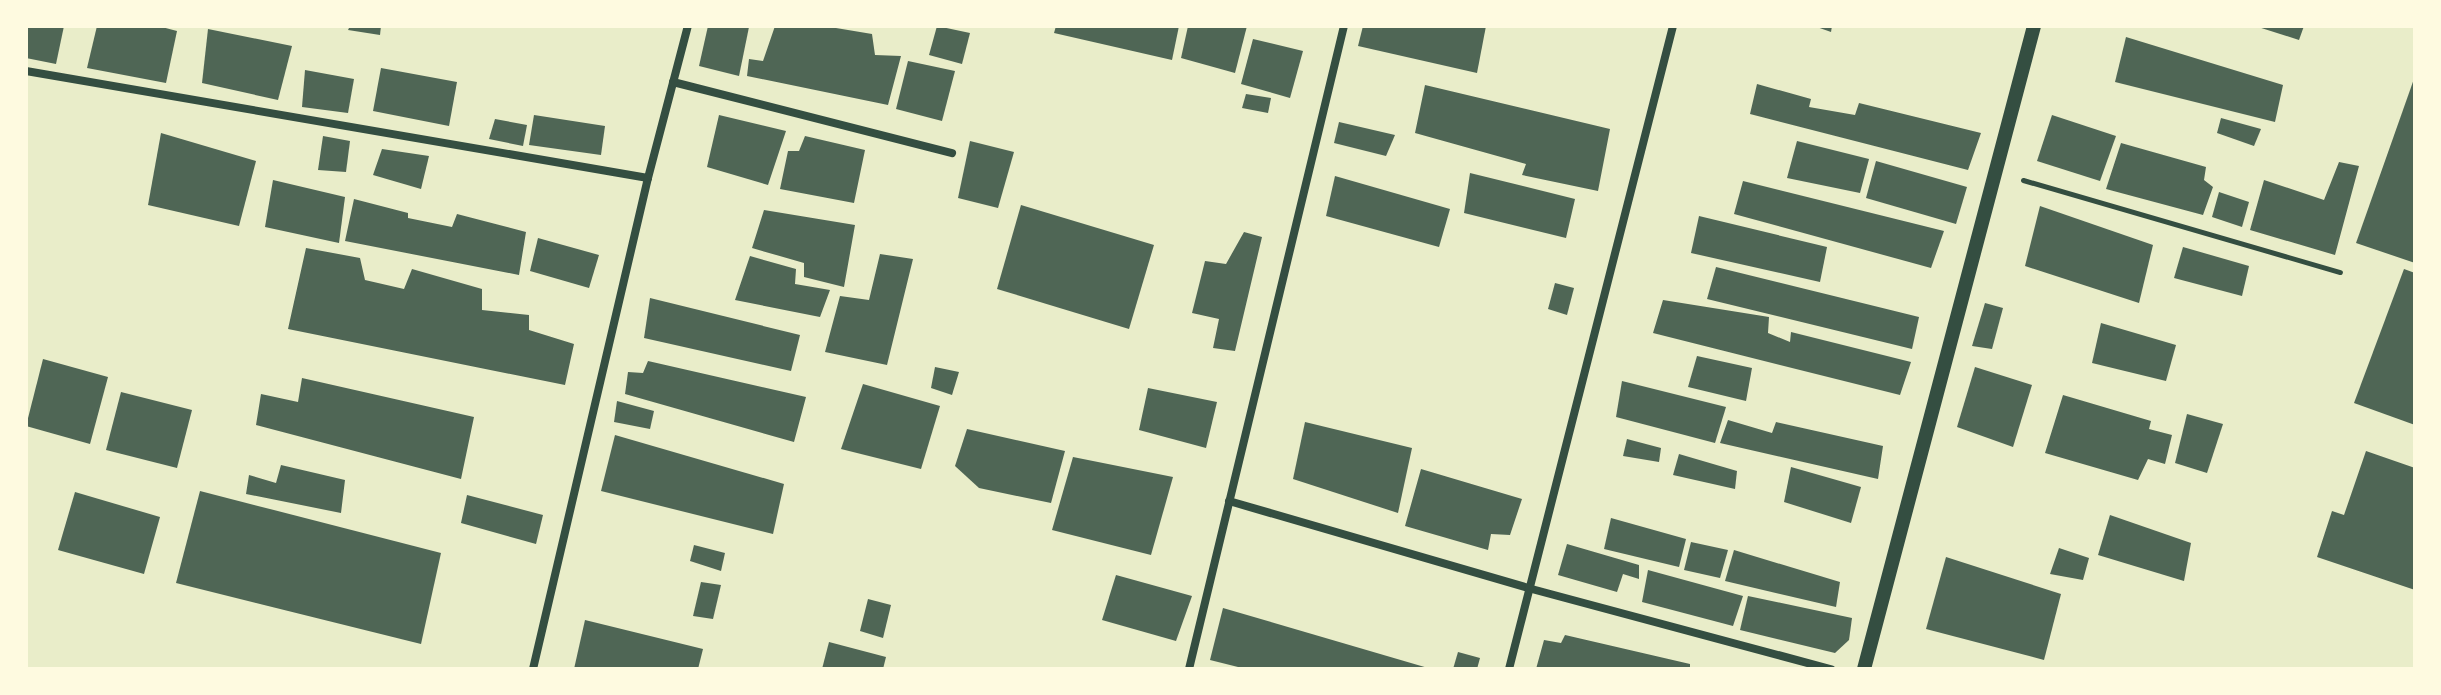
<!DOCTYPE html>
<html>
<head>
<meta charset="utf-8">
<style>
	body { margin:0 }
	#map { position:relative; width:2441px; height:695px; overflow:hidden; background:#e9edc9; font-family:Cabin,sans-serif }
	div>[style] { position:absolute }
	.building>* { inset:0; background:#4f6655 }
	.path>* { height:5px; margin:-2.5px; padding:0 2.5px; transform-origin:2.5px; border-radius:2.5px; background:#344e41 }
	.minor>* { height:8px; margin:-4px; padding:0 4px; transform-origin:4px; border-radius:4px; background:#344e41 }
	.tertiary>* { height:14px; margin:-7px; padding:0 7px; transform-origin:7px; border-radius:7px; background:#344e41 }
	span { translate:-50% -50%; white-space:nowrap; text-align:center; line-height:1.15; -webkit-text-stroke:6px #fefae0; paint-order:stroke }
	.frame { position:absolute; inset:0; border:28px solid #fefae0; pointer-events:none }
</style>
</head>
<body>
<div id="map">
	<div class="building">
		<i style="clip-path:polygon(26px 26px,64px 26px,56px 64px,26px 58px)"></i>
		<i style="clip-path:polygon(97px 26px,158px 26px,177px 31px,166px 83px,87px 68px)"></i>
		<i style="clip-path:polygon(350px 26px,381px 26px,380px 35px,348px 30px)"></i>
		<i style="clip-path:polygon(708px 26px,749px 27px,739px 76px,699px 66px)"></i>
		<i style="clip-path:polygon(775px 26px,824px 26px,872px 34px,875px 55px,901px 56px,888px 105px,747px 76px,749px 59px,763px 61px)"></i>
		<i style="clip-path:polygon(937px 26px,970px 33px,962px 64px,929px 55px)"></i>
		<i style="clip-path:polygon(1056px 26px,1179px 26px,1172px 60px,1054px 33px)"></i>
		<i style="clip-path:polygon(1188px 26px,1247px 26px,1235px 73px,1181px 58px)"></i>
		<i style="clip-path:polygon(1363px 26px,1486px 26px,1477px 73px,1358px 46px)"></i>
		<i style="clip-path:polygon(1814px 26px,1832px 26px,1831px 32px)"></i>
		<i style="clip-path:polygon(2255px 26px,2304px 26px,2299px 40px)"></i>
		<i style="clip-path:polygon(208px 29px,292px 46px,278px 100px,202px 83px)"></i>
		<i style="clip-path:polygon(2126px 37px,2283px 85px,2275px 122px,2115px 82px)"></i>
		<i style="clip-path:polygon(1253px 39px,1303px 51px,1290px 98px,1241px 84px)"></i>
		<i style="clip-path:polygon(908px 61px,955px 71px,942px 121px,896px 109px)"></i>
		<i style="clip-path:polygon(381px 68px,457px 82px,449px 126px,373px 111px)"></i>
		<i style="clip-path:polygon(305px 70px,354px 79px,348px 113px,302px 107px)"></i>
		<i style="clip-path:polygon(2415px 76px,2415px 263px,2356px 243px)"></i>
		<i style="clip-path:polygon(1757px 84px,1811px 99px,1809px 107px,1855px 115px,1859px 103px,1981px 133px,1968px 170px,1750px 114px)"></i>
		<i style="clip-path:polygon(1425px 85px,1610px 129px,1598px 191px,1522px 175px,1526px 164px,1415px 133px)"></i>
		<i style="clip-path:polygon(1246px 94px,1271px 98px,1268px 113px,1242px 108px)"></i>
		<i style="clip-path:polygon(534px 115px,605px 126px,601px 155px,529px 145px)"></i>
		<i style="clip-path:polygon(719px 115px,786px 131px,768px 185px,707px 167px)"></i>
		<i style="clip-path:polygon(2052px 115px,2116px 136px,2100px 181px,2037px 161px)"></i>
		<i style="clip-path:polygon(2221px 118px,2261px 129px,2254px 146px,2217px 133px)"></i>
		<i style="clip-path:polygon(495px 119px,527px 125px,523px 146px,489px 139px)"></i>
		<i style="clip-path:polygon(1339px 122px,1395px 135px,1386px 156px,1334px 143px)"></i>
		<i style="clip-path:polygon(161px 133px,256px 161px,239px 226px,148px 205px)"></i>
		<i style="clip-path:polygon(323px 136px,350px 141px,346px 172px,318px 170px)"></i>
		<i style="clip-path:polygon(805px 136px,865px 150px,854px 203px,780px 189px,788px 151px,799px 151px)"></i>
		<i style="clip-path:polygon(970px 141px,1014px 152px,998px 208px,958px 198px)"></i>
		<i style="clip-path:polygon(1797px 141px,1869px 159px,1860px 193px,1787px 178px)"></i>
		<i style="clip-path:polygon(2121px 143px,2206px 167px,2204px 180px,2213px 187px,2203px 215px,2106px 189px)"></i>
		<i style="clip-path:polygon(382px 149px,429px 156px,421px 189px,373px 175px)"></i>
		<i style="clip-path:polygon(1876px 161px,1967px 187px,1956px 224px,1866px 198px)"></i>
		<i style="clip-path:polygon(2339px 162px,2359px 166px,2335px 255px,2250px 230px,2264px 180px,2324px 200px)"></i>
		<i style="clip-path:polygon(1470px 173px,1575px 199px,1566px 238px,1464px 213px)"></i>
		<i style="clip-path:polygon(1335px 176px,1450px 209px,1439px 247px,1326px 216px)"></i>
		<i style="clip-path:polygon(273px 180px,345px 197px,339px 243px,265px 227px)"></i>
		<i style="clip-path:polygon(1743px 181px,1944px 231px,1931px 268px,1734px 214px)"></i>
		<i style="clip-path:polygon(2219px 192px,2249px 202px,2242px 227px,2212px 217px)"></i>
		<i style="clip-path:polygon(354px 199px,408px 213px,408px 218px,452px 227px,457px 214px,526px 232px,519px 275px,345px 241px)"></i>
		<i style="clip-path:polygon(1021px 205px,1154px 245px,1129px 329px,997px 289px)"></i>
		<i style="clip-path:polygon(2040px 206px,2153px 245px,2139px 303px,2025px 266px)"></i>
		<i style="clip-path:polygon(764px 210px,855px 225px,844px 287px,804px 277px,804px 263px,752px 248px)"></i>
		<i style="clip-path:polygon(1699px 216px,1827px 247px,1820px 282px,1691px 253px)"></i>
		<i style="clip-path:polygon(1244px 232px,1262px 237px,1235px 351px,1213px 348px,1219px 319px,1192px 313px,1205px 261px,1226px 264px)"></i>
		<i style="clip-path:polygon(538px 238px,599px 255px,589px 288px,530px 271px)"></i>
		<i style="clip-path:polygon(2183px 247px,2249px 266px,2242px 296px,2174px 278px)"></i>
		<i style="clip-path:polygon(306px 248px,360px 258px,365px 280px,404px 289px,412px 269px,482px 289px,482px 310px,529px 315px,529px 330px,574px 344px,565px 385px,288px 329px)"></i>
		<i style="clip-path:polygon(880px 254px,913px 259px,887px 365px,825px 352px,840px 296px,869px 300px)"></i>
		<i style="clip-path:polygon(750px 256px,796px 269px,795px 284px,830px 290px,820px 317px,735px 300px)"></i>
		<i style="clip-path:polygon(1716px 267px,1919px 317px,1912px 349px,1707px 299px)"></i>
		<i style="clip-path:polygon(2404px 269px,2415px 273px,2415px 425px,2354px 403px)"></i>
		<i style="clip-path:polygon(1555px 283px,1574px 288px,1567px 315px,1548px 309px)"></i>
		<i style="clip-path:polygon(650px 298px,800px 335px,791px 371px,644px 338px)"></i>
		<i style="clip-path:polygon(1663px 300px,1769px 317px,1768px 333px,1790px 342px,1791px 332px,1911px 362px,1900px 395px,1653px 333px)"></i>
		<i style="clip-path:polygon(1985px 303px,2003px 308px,1992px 349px,1972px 346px)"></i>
		<i style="clip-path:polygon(2101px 323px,2176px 345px,2166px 381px,2092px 363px)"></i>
		<i style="clip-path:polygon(1697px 356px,1752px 368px,1746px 401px,1688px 387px)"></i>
		<i style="clip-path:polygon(43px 359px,108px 377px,90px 444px,26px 426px)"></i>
		<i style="clip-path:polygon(648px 361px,806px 397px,794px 442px,625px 394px,628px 372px,643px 373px)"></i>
		<i style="clip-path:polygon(935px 367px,959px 372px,952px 395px,931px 388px)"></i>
		<i style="clip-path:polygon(1975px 367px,2032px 385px,2013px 447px,1957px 427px)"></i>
		<i style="clip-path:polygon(302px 378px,474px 417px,461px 479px,256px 425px,261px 394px,298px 402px)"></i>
		<i style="clip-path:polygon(1622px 381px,1726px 407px,1715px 443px,1616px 417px)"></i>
		<i style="clip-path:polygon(863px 384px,940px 406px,921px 469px,841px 449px)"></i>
		<i style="clip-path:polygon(1148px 388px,1217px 402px,1206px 448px,1139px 430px)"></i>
		<i style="clip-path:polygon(121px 392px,192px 410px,177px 468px,106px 450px)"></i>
		<i style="clip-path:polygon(2063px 395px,2151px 421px,2149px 429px,2172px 435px,2165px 464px,2148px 459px,2138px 480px,2045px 453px)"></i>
		<i style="clip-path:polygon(617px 401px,654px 411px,650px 429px,614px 422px)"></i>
		<i style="clip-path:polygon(2187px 414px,2223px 424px,2207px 473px,2175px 463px)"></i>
		<i style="clip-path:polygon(1728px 420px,1772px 433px,1776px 422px,1883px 446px,1878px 479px,1720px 443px)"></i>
		<i style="clip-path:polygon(1305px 422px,1412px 448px,1398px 513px,1293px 479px)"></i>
		<i style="clip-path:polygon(967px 429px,1065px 451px,1051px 503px,979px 488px,955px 466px)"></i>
		<i style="clip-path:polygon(615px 435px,784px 484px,773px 534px,601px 491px)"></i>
		<i style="clip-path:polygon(1627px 439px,1661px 448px,1659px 462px,1623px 456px)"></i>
		<i style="clip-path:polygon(2366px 451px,2415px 468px,2415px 590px,2317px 557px,2332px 511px,2344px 515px)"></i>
		<i style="clip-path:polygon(1679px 454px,1737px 471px,1735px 489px,1673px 475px)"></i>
		<i style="clip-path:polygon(1073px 457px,1173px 477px,1151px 555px,1052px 530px)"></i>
		<i style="clip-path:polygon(281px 465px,345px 480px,341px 513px,246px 494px,249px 475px,276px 483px)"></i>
		<i style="clip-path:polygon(1791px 467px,1861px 487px,1851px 523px,1784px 502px)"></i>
		<i style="clip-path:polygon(1421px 469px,1522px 499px,1510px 535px,1491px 534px,1488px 550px,1405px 526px)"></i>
		<i style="clip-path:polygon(200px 491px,441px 553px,421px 644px,176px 583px)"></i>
		<i style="clip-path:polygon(75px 492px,160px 517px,144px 574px,58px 550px)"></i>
		<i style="clip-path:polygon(467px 495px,543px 515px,536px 544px,461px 523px)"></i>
		<i style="clip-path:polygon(2110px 515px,2191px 543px,2184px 581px,2098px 555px)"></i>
		<i style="clip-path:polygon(1611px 518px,1686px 539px,1679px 567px,1604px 549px)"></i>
		<i style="clip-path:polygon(1691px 542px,1728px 550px,1720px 578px,1684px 570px)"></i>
		<i style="clip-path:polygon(1567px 544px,1639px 565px,1639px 579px,1623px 574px,1617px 592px,1558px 575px)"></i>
		<i style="clip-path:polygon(694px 545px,725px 553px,721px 571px,690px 561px)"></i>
		<i style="clip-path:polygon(2059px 548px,2089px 558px,2083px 580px,2050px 574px)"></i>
		<i style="clip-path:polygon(1734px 550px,1840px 582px,1836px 607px,1725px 581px)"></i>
		<i style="clip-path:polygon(1946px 557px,2061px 594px,2044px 660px,1926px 629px)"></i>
		<i style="clip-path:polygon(1648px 570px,1743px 596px,1733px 626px,1642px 602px)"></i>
		<i style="clip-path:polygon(1116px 575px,1192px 596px,1176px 641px,1102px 620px)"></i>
		<i style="clip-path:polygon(701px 582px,721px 585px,713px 619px,693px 616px)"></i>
		<i style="clip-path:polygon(1748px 596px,1852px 618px,1849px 640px,1835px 653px,1740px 630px)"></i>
		<i style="clip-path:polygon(868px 599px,891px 605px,883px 638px,860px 631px)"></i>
		<i style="clip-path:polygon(1223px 608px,1428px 668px,1428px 669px,1246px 669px,1210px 660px)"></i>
		<i style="clip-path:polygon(585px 620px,703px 649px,698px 669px,574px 669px)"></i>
		<i style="clip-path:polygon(1565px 635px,1690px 664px,1690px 669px,1536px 669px,1544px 640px,1561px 643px)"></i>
		<i style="clip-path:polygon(829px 642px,886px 657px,883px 669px,822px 669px)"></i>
		<i style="clip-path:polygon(1458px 652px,1480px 658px,1477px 669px,1453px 669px)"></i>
	</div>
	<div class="path">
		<i style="left:2023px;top:180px;width:330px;rotate:16.2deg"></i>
	</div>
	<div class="minor">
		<i style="left:26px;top:71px;width:631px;rotate:9.76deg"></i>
		<i style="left:673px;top:82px;width:288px;rotate:14.3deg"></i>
		<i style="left:1229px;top:501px;width:311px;rotate:16.2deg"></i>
		<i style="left:1528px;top:588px;width:314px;rotate:15deg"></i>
		<i style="left:533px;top:669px;width:504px;rotate:-76.82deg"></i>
		<i style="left:648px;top:178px;width:157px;rotate:-75.3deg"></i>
		<i style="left:1189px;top:669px;width:661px;rotate:-76.45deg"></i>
		<i style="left:1509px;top:669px;width:664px;rotate:-75.69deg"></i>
	</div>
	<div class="tertiary">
		<i style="left:1864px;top:669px;width:665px;rotate:-75.19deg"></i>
	</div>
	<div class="frame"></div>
</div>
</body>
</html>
